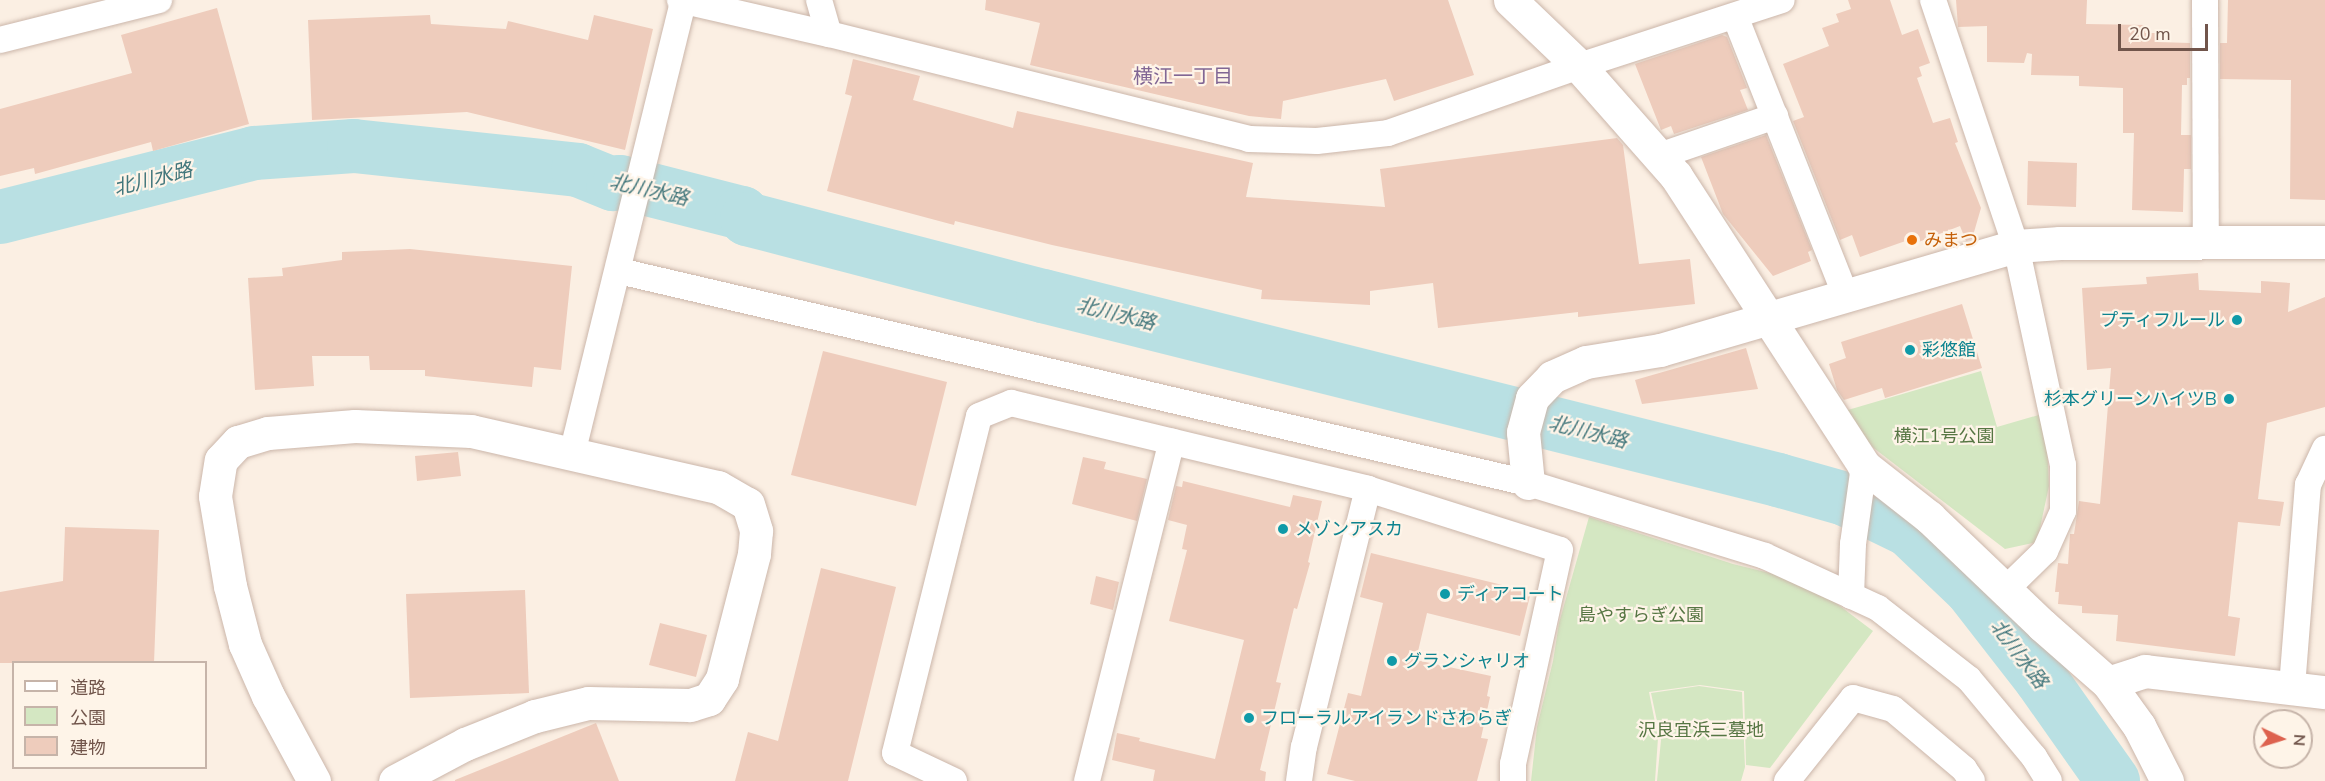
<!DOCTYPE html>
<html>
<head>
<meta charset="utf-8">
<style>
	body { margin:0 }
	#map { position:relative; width:2325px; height:781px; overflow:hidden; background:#fbefe3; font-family:"Nunito Sans","Noto Sans JP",sans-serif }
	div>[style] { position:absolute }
	.green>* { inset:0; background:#d4e7c2 }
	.river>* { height:54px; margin:-27px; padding:0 27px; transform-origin:27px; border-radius:27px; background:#b9e0e3 }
	.building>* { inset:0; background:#eeccbc }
	.roads { filter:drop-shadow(0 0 2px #cbb6aa) drop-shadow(0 0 2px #cbb6aa) }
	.street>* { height:26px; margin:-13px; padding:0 13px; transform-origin:13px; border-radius:13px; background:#fff }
	.secondary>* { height:33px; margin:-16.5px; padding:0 16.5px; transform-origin:16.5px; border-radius:16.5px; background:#fff }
	.dots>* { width:16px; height:16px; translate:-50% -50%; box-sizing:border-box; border:3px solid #fef4e8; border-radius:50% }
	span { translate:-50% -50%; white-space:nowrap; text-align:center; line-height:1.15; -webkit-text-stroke:4.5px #fef4e8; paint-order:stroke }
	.food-label { font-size:18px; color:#c56008 }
	.left { translate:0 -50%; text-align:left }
	.culture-label { font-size:18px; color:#0d838f }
	.right { translate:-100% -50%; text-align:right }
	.park-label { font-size:18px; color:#567643 }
	.neighbourhood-label { font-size:20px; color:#816694 }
	.water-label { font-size:20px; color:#43777c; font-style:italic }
	.legend { position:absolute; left:12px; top:661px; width:195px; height:108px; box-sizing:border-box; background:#fef4e8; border:2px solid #c6b4a9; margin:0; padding:8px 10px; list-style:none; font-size:18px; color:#71554b }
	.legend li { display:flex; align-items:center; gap:12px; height:30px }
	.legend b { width:30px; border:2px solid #c6b4a9 }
	.north { position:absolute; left:2253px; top:709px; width:60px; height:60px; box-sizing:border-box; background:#fef4e8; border:2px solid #c6b4a9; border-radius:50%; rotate:94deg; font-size:16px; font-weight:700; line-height:24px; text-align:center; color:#71554b }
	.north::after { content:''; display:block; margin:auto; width:21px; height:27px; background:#dd624f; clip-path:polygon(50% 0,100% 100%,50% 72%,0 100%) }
	.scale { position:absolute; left:2118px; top:24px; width:90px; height:27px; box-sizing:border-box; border:3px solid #71554b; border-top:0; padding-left:8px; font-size:18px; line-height:21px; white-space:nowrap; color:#71554b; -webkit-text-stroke:4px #fef4e8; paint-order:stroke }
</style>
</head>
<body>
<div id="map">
	<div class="green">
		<i style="clip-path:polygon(1981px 371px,1997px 427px,2042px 414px,2047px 442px,2049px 486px,2037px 542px,2005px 549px,1862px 439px,1841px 412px)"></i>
		<i style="clip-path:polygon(1589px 517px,1733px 564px,1786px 577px,1832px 600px,1873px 631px,1770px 768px,1746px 765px,1744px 691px,1700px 685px,1649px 692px,1658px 738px,1655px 781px,1531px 781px,1537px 727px,1553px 661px,1559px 623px)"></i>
		<i style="clip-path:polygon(1699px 686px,1742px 692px,1745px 767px,1741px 781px,1657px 781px,1661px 740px,1651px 693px)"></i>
	</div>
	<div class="river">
		<i style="left:0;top:217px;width:262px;rotate:-14.1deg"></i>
		<i style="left:254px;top:153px;width:100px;rotate:-4deg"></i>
		<i style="left:354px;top:146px;width:225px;rotate:6.1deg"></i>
		<i style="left:578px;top:170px;width:38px;rotate:22deg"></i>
		<i style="left:613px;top:184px;width:7px;rotate:-16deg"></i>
		<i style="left:620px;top:182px;width:126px;rotate:14.3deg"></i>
		<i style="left:742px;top:213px;width:8px;rotate:50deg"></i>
		<i style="left:747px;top:219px;width:306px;rotate:14.6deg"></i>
		<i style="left:1043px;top:296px;width:758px;rotate:14.05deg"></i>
		<i style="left:1778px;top:480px;width:70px;rotate:15.8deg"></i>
		<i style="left:1845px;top:499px;width:71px;rotate:25.8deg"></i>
		<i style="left:1909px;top:530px;width:86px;rotate:43.6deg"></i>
		<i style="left:1971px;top:589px;width:114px;rotate:52.1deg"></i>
		<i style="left:2041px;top:679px;width:125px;rotate:54.8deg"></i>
	</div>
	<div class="building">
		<i style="clip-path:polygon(986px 0,1448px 0,1474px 75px,1394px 101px,1386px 79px,1283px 101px,1281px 119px,1249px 116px,1030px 65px,1040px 23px,985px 10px)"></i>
		<i style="clip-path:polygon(1848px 0,1890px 0,1902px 35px,1918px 29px,1930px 63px,1919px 67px,1922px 76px,1917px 78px,1933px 123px,1950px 118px,1958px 142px,1955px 143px,1981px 208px,1972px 239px,1966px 241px,1960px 226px,1916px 243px,1914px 238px,1860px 257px,1852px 235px,1840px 240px,1793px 121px,1804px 117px,1783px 64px,1829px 46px,1822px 28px,1839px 22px,1836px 14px,1851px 9px)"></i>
		<i style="clip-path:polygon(1956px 0,2087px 0,2086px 24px,2145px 25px,2145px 33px,2158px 33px,2157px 42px,2190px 43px,2190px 78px,2187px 78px,2187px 85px,2182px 85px,2181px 135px,2191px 135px,2191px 169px,2184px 169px,2183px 212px,2132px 210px,2134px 133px,2123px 133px,2123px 88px,2079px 86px,2079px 76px,2031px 75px,2032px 54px,2027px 53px,2024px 63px,1987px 62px,1987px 26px,1958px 27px)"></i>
		<i style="clip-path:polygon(2228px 0,2325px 0,2325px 200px,2290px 199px,2291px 80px,2220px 79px,2220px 43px,2227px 43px)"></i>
		<i style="clip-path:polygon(217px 8px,249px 124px,153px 151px,151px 142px,35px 174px,34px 168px,0 176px,0 109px,132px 73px,121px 35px)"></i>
		<i style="clip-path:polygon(430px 15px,431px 24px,506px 29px,508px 21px,588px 40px,594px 15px,653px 29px,625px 150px,467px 112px,312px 120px,308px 20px)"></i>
		<i style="clip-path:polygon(1722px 35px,1727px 37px,1747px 88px,1740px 90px,1748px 110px,1674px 134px,1671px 126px,1661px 130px,1635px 64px)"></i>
		<i style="clip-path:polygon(853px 59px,920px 76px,913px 100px,1013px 128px,1017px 111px,1253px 163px,1246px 197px,1385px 207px,1380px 169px,1617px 138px,1623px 145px,1639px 264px,1690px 259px,1695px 304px,1578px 317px,1578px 312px,1438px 328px,1433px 283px,1370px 291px,1370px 305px,1261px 299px,1262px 290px,1052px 245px,955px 221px,954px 225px,827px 191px,852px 96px,845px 94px)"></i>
		<i style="clip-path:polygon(1766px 135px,1812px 250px,1808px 252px,1811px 261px,1773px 276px,1723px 214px,1701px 157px)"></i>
		<i style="clip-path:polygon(2028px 161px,2077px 163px,2076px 207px,2027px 205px)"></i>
		<i style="clip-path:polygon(410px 249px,572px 266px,561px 370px,534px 367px,532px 387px,425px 376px,425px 370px,370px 370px,369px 356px,312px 356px,314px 386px,255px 390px,248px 278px,283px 276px,282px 268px,342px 260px,342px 252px)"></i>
		<i style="clip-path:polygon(2198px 273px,2199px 290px,2261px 293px,2261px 281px,2290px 283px,2288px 312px,2325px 297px,2325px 407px,2267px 423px,2258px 499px,2284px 502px,2280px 526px,2238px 522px,2228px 616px,2240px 618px,2235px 656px,2116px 641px,2118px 615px,2082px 613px,2082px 606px,2058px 604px,2059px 592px,2055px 592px,2058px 563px,2068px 564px,2070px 534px,2074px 534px,2079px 501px,2100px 504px,2111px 368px,2087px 370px,2082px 288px,2147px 284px,2146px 277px)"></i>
		<i style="clip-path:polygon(1962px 304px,1982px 368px,1885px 398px,1882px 388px,1844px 400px,1837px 390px,1829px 364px,1846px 358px,1841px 342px)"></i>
		<i style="clip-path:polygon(1746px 348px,1758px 389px,1642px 404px,1635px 380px)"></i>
		<i style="clip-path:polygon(823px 351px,947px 382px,916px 506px,791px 475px)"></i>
		<i style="clip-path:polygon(458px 452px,461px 476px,417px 481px,415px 456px)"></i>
		<i style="clip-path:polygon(1083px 457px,1106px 462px,1104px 469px,1147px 479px,1137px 521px,1072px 504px)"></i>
		<i style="clip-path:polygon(1183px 481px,1290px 507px,1293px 495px,1322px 501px,1308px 562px,1310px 563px,1297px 609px,1294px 608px,1276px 682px,1281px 683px,1260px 770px,1266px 772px,1265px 781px,1153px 781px,1155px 770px,1112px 760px,1117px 733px,1140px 738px,1139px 741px,1215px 759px,1244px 640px,1169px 621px,1187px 550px,1182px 549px,1187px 525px,1168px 520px,1176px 486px,1182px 487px)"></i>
		<i style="clip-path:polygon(65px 527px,159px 530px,154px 663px,0 663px,0 592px,63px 581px)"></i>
		<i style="clip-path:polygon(1371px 553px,1531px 592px,1520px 636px,1427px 613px,1416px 660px,1491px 676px,1487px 696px,1490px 697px,1481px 738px,1488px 739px,1477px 781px,1355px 781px,1327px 774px,1348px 693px,1361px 696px,1383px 603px,1360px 597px)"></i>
		<i style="clip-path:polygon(821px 568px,896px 587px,848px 781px,735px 781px,748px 732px,778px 741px)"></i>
		<i style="clip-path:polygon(1096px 576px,1119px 582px,1113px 610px,1090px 604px)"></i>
		<i style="clip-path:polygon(525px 590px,529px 693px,410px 698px,406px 594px)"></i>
		<i style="clip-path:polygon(660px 623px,707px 635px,696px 677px,649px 665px)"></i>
		<i style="clip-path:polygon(596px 723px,619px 781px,455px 781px,455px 780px)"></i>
	</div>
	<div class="roads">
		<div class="street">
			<i style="left:680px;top:0;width:153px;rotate:12.9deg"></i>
			<i style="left:829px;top:34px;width:433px;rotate:14deg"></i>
			<i style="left:1249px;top:139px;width:68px;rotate:1.7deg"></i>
			<i style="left:1317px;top:141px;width:71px;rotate:-6.4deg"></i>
			<i style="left:1388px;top:133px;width:202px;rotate:-19.3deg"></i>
			<i style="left:1579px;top:66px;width:213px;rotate:-18deg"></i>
			<i style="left:819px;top:0;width:35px;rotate:74deg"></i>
			<i style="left:1933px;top:0;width:260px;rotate:71.4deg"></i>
			<i style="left:2016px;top:246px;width:224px;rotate:77.9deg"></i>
			<i style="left:2063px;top:465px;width:46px;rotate:90deg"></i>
			<i style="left:2063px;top:511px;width:44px;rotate:114.2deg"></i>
			<i style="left:2045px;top:551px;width:56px;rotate:135.7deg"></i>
			<i style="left:2205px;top:0;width:242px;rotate:89.8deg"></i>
			<i style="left:1735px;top:16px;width:301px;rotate:68.4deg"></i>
			<i style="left:0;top:40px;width:164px;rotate:-14.1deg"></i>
			<i style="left:1659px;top:156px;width:123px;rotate:-19deg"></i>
			<i style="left:619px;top:271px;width:933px;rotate:13.13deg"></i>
			<i style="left:1528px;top:483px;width:248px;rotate:17.1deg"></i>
			<i style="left:1765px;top:556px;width:124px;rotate:24.7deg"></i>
			<i style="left:1878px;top:608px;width:115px;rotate:38deg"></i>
			<i style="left:1969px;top:679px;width:102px;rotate:50.2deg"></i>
			<i style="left:2034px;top:757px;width:28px;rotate:58deg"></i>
			<i style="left:572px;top:454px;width:466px;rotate:-76.2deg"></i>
			<i style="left:1851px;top:596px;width:52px;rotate:-87.8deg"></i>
			<i style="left:1853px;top:544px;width:79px;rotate:-82deg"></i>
			<i style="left:2292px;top:687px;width:203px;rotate:-85.5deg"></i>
			<i style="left:2308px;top:485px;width:40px;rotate:-65deg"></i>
			<i style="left:954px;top:781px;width:65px;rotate:-154.6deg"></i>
			<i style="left:895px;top:753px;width:347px;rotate:-76deg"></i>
			<i style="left:979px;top:416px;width:35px;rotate:-22deg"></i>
			<i style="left:1011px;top:403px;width:367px;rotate:13.5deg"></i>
			<i style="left:1368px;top:489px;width:201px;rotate:17.6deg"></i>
			<i style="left:1560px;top:550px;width:219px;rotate:102.4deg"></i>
			<i style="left:1513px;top:764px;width:17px;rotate:90deg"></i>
			<i style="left:1087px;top:781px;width:350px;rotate:-76deg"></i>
			<i style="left:1299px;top:781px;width:34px;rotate:-82deg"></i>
			<i style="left:1304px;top:747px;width:266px;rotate:-76.1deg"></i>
			<i style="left:1787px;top:781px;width:106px;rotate:-51.5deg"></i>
			<i style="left:1853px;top:698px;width:41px;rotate:15.4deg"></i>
			<i style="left:1893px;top:709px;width:93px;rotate:40.2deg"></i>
			<i style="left:1964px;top:769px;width:14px;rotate:56deg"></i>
		</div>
		<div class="secondary">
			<i style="left:1510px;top:0;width:95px;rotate:43.7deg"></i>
			<i style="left:1579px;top:66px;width:147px;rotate:48.6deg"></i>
			<i style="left:1676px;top:176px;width:346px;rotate:57deg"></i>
			<i style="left:1864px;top:466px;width:83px;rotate:38.1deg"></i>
			<i style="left:1929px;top:517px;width:156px;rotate:43.7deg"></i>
			<i style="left:2042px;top:625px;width:88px;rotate:41.3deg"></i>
			<i style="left:2108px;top:683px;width:53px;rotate:54.2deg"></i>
			<i style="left:2139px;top:726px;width:62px;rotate:63deg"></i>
			<i style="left:1528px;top:483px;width:51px;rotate:-95.6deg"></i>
			<i style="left:1523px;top:432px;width:35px;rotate:-75deg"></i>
			<i style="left:1532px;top:398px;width:29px;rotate:-46deg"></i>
			<i style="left:1552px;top:377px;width:37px;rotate:-24deg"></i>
			<i style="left:1586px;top:362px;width:75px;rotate:-9.2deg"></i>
			<i style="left:1660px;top:350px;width:371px;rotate:-16.3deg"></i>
			<i style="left:2016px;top:246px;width:44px;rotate:-3.9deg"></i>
			<i style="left:2060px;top:243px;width:265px;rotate:-0.2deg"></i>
			<i style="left:2108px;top:683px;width:39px;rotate:-18deg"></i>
			<i style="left:2145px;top:671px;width:181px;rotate:6.7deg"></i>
			<i style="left:314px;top:781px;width:97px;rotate:-118.4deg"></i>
			<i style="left:268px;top:696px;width:57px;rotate:-113.9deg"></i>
			<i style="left:245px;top:644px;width:60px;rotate:-104.5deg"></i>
			<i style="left:230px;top:586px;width:91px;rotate:-99.5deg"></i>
			<i style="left:215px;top:496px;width:36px;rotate:-81deg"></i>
			<i style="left:221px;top:460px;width:25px;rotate:-47deg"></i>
			<i style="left:238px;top:442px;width:31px;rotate:-17deg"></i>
			<i style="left:268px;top:433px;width:87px;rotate:-4.6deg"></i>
			<i style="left:355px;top:426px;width:116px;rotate:2.5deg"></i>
			<i style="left:471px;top:431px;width:253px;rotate:12.8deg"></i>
			<i style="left:718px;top:487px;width:34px;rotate:30deg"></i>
			<i style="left:748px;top:504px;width:28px;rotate:73deg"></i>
			<i style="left:756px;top:531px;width:23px;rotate:95deg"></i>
			<i style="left:754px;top:554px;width:129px;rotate:104.4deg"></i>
			<i style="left:722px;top:679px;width:24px;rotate:123deg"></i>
			<i style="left:709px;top:699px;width:20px;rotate:162deg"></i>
			<i style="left:690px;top:705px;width:102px;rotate:-178.9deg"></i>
			<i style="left:588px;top:703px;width:55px;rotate:166.2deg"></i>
			<i style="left:535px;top:716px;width:75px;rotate:158.2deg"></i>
			<i style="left:465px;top:744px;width:79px;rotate:152.1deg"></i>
		</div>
	</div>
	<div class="dots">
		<i style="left:1912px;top:240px;background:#e8710a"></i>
		<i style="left:2237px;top:320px;background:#0f9aa8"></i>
		<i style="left:1910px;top:350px;background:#0f9aa8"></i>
		<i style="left:2229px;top:399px;background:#0f9aa8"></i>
		<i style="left:1283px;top:529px;background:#0f9aa8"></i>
		<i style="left:1445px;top:594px;background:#0f9aa8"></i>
		<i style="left:1392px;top:661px;background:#0f9aa8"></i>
		<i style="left:1249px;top:718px;background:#0f9aa8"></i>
	</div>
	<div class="food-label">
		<span class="left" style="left:1924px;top:240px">みまつ</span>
	</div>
	<div class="culture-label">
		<span class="right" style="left:2225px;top:320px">プティフルール</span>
		<span class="left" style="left:1922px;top:350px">彩悠館</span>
		<span class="right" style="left:2217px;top:399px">杉本グリーンハイツB</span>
		<span class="left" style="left:1295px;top:529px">メゾンアスカ</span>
		<span class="left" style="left:1457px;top:594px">ディアコート</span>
		<span class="left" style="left:1404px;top:661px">グランシャリオ</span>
		<span class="left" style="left:1261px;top:718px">フローラルアイランドさわらぎ</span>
	</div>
	<div class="park-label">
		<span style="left:1944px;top:436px">横江1号公園</span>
		<span style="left:1641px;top:615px">島やすらぎ公園</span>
		<span style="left:1701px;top:730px">沢良宜浜三墓地</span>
	</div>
	<div class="neighbourhood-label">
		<span style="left:1183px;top:76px">横江一丁目</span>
	</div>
	<div class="water-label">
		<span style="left:153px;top:179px;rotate:-14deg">北川水路</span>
		<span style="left:649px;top:190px;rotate:13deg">北川水路</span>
		<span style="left:1116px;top:314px;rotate:14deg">北川水路</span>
		<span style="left:1588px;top:432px;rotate:14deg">北川水路</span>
		<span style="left:2019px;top:654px;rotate:53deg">北川水路</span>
	</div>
	<ul class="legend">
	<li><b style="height:8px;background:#fff"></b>道路</li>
	<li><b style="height:16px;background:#d4e7c2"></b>公園</li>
	<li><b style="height:16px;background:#eeccbc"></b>建物</li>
	</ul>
	<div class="north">N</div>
	<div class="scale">20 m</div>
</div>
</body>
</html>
